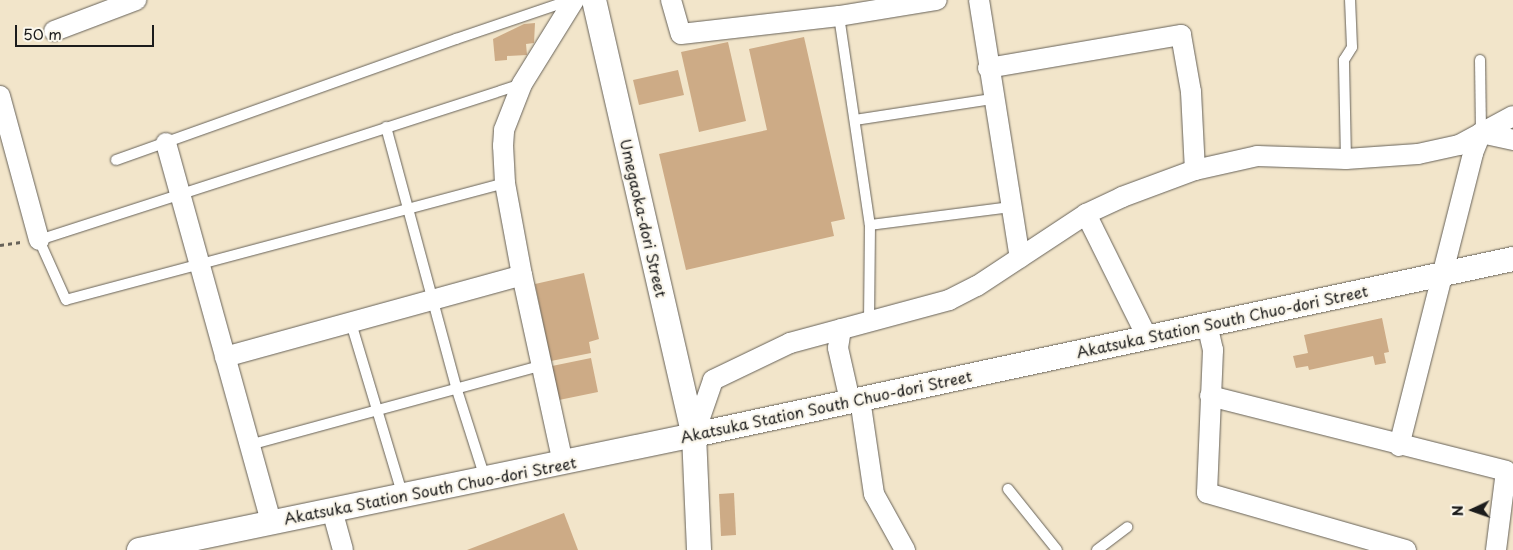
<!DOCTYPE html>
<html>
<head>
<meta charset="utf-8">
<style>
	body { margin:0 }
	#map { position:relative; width:1513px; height:550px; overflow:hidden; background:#f2e5ca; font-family:"Playpen Sans",sans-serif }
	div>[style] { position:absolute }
	.building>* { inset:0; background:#cdab86 }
	.path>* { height:3px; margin-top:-1.5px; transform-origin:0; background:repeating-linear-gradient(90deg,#676259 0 4px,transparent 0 8px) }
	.roads { filter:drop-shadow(0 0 1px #676259) drop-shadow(0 0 1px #676259) }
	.service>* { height:10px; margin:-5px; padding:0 5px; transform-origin:5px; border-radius:5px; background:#fff }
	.minor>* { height:20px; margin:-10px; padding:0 10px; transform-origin:10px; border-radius:10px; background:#fff }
	.tertiary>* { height:24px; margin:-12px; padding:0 12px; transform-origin:12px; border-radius:12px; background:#fff }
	span { translate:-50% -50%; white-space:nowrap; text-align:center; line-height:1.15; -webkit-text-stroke:4.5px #fbf7ec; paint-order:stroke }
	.street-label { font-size:15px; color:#1c1c1c }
	.north { position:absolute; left:1448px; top:485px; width:50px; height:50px; -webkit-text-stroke:4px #fbf7ec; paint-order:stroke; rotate:267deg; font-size:14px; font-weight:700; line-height:20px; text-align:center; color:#1c1c1c }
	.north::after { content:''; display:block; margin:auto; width:18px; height:22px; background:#1c1c1c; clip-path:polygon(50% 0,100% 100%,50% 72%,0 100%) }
	.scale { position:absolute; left:15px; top:25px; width:139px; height:22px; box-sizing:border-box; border:2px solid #1c1c1c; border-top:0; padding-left:6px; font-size:15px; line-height:18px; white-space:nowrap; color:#1c1c1c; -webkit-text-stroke:4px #fbf7ec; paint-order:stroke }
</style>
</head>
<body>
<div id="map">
	<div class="building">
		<i style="clip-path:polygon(535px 23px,534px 43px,526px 44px,527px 55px,507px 56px,507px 60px,495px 61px,493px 39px,524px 24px)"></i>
		<i style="clip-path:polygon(804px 37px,845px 219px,831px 222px,834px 236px,686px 270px,659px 154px,767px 130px,749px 49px)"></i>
		<i style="clip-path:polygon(728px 42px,746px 121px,699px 132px,681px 52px)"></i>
		<i style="clip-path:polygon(678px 70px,684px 95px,639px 105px,633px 80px)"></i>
		<i style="clip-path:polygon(584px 273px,599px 339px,589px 342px,591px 353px,551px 361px,535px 284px)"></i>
		<i style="clip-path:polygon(1382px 318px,1389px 352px,1384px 353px,1386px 363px,1375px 365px,1373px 356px,1309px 370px,1308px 366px,1296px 368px,1293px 356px,1308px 353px,1304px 335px)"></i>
		<i style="clip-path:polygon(591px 358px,598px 392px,559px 400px,552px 366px)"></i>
		<i style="clip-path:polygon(734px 493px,736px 535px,721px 536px,719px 494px)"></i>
		<i style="clip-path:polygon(564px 513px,578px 550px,467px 550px)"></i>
	</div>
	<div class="path">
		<i style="left:0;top:245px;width:21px;rotate:-8deg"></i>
	</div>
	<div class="roads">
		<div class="service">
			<i style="left:839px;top:16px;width:211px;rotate:81.6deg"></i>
			<i style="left:870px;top:225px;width:97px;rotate:90.6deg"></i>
			<i style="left:1480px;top:60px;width:73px;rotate:89.2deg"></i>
			<i style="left:855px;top:120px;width:140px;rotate:-8.7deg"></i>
			<i style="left:386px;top:127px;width:269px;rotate:74.9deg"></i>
			<i style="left:456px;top:387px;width:96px;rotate:72.3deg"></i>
			<i style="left:1346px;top:159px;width:99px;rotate:-91.2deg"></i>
			<i style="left:1344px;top:60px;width:15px;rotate:-58deg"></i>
			<i style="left:1352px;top:47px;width:47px;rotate:-92.4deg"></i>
			<i style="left:116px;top:160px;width:361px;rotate:-19.6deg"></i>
			<i style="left:456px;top:39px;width:112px;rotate:-18.8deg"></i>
			<i style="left:562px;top:3px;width:9px;rotate:6deg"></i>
			<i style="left:505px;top:183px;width:454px;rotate:165.1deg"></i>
			<i style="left:66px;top:300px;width:66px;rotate:-114.2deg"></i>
			<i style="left:39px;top:240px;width:508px;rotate:-17.9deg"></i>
			<i style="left:870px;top:225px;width:141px;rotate:-7.3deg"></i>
			<i style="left:351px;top:323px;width:181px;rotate:73.3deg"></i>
			<i style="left:249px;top:445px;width:301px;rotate:-15.2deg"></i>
			<i style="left:1008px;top:489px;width:78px;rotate:51.2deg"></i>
			<i style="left:1097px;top:550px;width:38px;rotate:-37deg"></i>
		</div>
		<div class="minor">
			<i style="left:671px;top:0;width:35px;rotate:74deg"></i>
			<i style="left:681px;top:34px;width:159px;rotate:-6.5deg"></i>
			<i style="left:839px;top:16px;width:99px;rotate:-9.3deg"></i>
			<i style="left:979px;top:0;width:261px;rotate:81deg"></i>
			<i style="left:54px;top:31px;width:88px;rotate:-20.7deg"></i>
			<i style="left:988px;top:68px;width:196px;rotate:-9.7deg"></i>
			<i style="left:1181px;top:35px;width:58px;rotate:80deg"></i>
			<i style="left:1191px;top:92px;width:78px;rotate:87.1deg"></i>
			<i style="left:0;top:96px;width:149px;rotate:74.8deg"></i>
			<i style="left:166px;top:143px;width:393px;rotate:74.5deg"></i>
			<i style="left:1086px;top:214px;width:137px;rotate:63.6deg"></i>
			<i style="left:1207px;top:324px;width:27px;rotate:77deg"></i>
			<i style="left:1213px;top:350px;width:143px;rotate:92.4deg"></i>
			<i style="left:1207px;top:493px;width:207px;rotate:16deg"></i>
			<i style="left:841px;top:329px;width:19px;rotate:99deg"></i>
			<i style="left:838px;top:348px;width:54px;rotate:77.2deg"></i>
			<i style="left:225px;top:357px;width:308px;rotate:-15.4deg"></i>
			<i style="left:1210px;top:396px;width:305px;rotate:14.2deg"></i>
			<i style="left:1506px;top:471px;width:80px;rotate:97.2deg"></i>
			<i style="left:860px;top:399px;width:96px;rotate:81.6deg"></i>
			<i style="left:874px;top:494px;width:64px;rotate:61deg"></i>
			<i style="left:694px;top:435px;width:58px;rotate:-70.9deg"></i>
			<i style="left:713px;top:380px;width:85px;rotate:-25.7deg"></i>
			<i style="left:790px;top:343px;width:165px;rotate:-15.1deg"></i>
			<i style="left:949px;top:300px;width:31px;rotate:-27deg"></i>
			<i style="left:977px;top:286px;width:131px;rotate:-33.4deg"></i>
			<i style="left:1086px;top:214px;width:40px;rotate:-25deg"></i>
			<i style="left:1122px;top:197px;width:78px;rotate:-20.3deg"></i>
			<i style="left:1195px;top:170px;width:64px;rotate:-12.7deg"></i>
			<i style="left:1257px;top:156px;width:89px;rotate:1.9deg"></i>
			<i style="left:1346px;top:159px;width:72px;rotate:-4deg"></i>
			<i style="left:1418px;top:154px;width:42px;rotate:-12.4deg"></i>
			<i style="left:1459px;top:145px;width:61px;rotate:-28.2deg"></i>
			<i style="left:1399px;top:446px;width:302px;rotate:-75.8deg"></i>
			<i style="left:1473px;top:153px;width:22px;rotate:-68deg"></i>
			<i style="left:1481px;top:133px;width:33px;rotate:12deg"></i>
			<i style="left:563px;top:463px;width:192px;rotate:-102.3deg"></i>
			<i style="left:522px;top:275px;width:94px;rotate:-100.5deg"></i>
			<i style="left:505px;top:183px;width:37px;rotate:-93deg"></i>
			<i style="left:503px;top:146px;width:16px;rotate:-86deg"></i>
			<i style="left:504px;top:130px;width:49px;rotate:-68.6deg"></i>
			<i style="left:522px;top:84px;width:99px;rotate:-58.2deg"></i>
			<i style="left:332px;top:510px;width:41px;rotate:74.6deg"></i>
		</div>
		<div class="tertiary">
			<i style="left:594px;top:0;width:446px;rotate:77.1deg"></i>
			<i style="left:694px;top:435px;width:115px;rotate:87.5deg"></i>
			<i style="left:139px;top:550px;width:567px;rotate:-11.71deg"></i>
			<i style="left:694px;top:435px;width:838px;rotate:-12.13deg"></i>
		</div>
	</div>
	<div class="street-label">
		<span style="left:644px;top:218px;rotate:77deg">Umegaoka-dori Street</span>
		<span style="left:1222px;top:321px;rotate:-12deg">Akatsuka Station South Chuo-dori Street</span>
		<span style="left:826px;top:406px;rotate:-12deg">Akatsuka Station South Chuo-dori Street</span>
		<span style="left:430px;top:490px;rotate:-11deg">Akatsuka Station South Chuo-dori Street</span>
	</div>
	<div class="north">N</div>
	<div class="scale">50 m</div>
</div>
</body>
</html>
